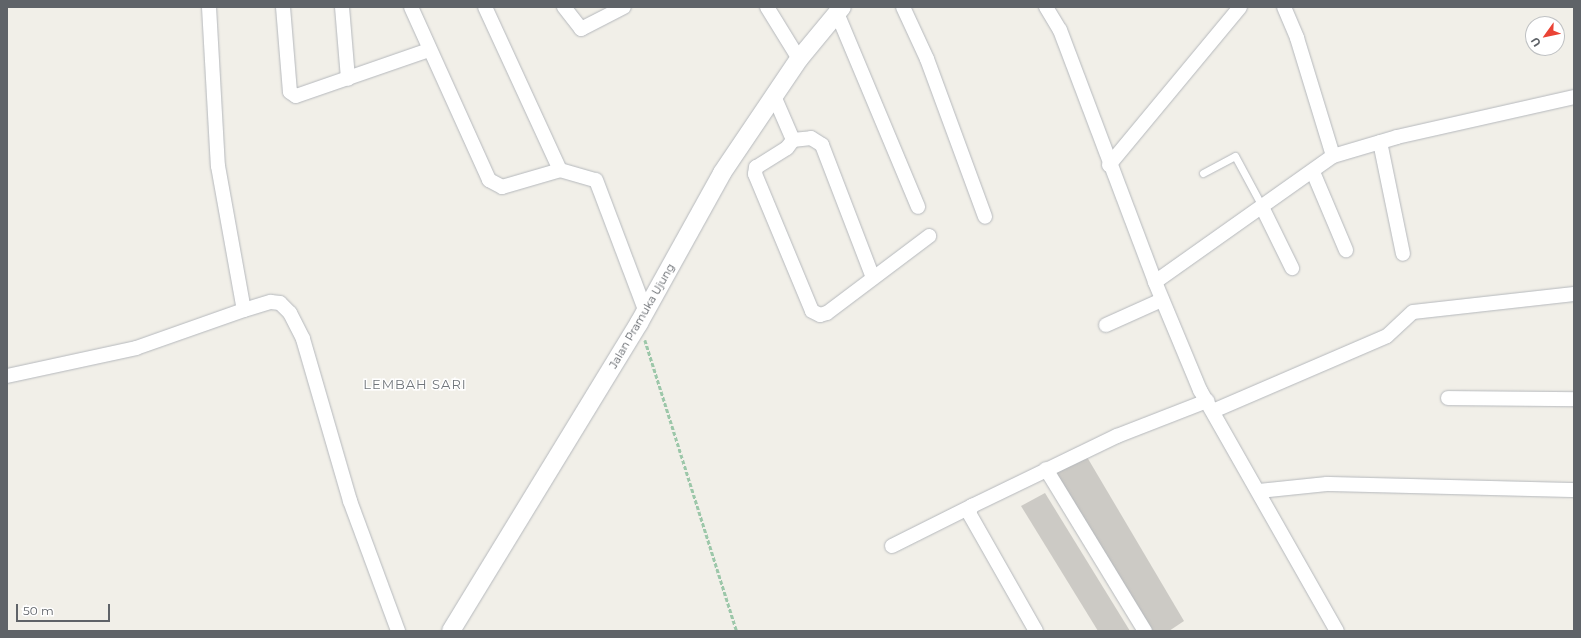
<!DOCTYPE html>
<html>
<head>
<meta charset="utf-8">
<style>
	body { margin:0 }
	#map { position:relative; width:1581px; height:638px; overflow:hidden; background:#f1efe8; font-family:Montserrat,sans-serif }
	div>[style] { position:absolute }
	.building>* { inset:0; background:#cccac5 }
	.path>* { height:2.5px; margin-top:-1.25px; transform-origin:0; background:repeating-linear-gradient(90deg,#9cc7a9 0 4px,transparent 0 6px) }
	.roads { filter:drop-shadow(0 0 1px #b5b8bc) drop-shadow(0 0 1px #b5b8bc) }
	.service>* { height:7px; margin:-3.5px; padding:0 3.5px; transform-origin:3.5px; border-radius:3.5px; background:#fff }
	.minor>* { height:14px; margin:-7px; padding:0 7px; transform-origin:7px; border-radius:7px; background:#fff }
	.tertiary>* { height:18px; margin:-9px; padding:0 9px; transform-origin:9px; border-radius:9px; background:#fff }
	span { translate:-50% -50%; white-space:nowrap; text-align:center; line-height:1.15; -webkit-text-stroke:3px #fff; paint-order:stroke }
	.street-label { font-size:11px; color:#5f6368 }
	.quarter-label { font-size:13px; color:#70757a; letter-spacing:1px }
	.frame { position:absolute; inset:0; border:8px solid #5f6368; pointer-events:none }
	.north { position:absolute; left:1525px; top:16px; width:40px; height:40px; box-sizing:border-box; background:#fff; border:1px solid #bfc1c3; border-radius:50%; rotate:237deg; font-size:11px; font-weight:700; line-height:16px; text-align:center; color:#5f6368 }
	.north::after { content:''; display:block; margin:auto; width:14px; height:18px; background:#ea4335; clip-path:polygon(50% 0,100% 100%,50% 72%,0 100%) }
	.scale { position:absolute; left:16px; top:604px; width:94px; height:18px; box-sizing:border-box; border:2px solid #5f6368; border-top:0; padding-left:5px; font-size:12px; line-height:14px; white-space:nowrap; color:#5f6368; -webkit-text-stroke:3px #fff; paint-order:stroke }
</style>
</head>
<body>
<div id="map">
	<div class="building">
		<i style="clip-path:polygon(1087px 457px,1184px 621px,1169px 631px,1152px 631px,1054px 474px)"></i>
		<i style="clip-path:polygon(1045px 493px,1130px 631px,1098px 631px,1021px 506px)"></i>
	</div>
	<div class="path">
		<i style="left:645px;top:340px;width:305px;rotate:72.5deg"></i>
	</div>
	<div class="roads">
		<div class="service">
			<i style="left:1203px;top:173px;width:36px;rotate:-28deg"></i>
			<i style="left:1235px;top:156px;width:59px;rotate:61.7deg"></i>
		</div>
		<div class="minor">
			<i style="left:209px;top:7px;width:159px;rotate:86.8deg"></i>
			<i style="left:218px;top:166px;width:146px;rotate:79.8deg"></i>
			<i style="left:283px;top:7px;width:85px;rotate:85.3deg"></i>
			<i style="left:290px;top:92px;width:7px;rotate:34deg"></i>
			<i style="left:296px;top:96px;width:141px;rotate:-19.1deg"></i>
			<i style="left:342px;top:7px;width:72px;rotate:85.2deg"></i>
			<i style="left:411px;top:7px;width:190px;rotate:65.7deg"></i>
			<i style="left:489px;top:180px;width:15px;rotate:28deg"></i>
			<i style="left:502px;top:187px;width:60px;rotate:-16.3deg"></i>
			<i style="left:485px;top:7px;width:179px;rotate:65.3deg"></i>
			<i style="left:560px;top:170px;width:37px;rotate:16deg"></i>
			<i style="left:596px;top:180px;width:139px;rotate:69.3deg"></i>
			<i style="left:564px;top:7px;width:28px;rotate:52deg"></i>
			<i style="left:581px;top:29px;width:48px;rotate:-27.1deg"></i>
			<i style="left:767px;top:7px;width:61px;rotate:58.4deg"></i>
			<i style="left:903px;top:7px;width:57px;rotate:65.2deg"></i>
			<i style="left:927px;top:59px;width:168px;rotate:69.8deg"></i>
			<i style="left:1046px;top:7px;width:27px;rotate:59deg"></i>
			<i style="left:1060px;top:30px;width:269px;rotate:69.3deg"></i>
			<i style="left:1155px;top:282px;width:117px;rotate:67.4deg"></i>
			<i style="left:1200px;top:390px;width:277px;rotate:60.4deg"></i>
			<i style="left:1284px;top:7px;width:34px;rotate:67deg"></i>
			<i style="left:1297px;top:38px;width:123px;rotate:73deg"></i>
			<i style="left:1333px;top:156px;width:67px;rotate:-16.5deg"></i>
			<i style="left:1397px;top:137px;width:181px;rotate:-12.7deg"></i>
			<i style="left:837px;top:13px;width:210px;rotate:67.3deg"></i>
			<i style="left:774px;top:96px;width:48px;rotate:66.6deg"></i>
			<i style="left:793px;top:140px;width:10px;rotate:127deg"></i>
			<i style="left:787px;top:148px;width:36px;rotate:148deg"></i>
			<i style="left:756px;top:167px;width:7px;rotate:98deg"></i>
			<i style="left:755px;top:174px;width:148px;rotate:67.4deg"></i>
			<i style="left:812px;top:311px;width:9px;rotate:27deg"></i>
			<i style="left:820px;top:315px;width:7px;rotate:-16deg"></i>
			<i style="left:827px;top:313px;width:128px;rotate:-37deg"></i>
			<i style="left:793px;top:140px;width:18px;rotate:-6deg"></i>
			<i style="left:811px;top:138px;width:13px;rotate:32deg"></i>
			<i style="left:822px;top:145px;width:142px;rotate:69deg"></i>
			<i style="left:1380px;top:142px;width:114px;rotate:78.4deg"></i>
			<i style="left:1109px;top:165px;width:205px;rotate:-50.3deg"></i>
			<i style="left:1313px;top:172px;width:85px;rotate:67.1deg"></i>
			<i style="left:1263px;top:209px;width:66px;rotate:63.8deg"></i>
			<i style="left:1155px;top:282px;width:218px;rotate:-35.3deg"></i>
			<i style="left:1106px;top:325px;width:61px;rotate:-24.1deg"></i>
			<i style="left:7px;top:376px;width:132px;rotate:-12.2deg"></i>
			<i style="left:136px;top:348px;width:114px;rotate:-19.4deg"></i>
			<i style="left:244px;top:310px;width:28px;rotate:-17deg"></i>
			<i style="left:271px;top:302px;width:9px;rotate:6deg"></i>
			<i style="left:280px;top:303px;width:14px;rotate:45deg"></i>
			<i style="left:290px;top:313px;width:29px;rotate:63deg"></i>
			<i style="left:303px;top:339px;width:169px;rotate:73.8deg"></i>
			<i style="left:350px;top:501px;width:139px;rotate:69.7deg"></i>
			<i style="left:1448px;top:398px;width:126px;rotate:0.5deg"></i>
			<i style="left:1213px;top:411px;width:189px;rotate:-23.3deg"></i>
			<i style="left:1387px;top:336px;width:35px;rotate:-43deg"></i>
			<i style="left:1413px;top:312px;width:162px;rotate:-6.4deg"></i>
			<i style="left:1046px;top:469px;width:190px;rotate:58.6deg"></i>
			<i style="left:1259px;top:491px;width:68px;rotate:-5.9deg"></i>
			<i style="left:1327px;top:484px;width:247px;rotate:1.4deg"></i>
			<i style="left:892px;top:546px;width:89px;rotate:-26.6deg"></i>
			<i style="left:1036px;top:631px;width:136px;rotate:-119.6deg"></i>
			<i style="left:969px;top:513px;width:8px;rotate:-67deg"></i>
			<i style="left:972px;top:506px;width:161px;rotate:-25.8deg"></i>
			<i style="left:1117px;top:436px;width:97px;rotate:-21.3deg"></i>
		</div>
		<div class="tertiary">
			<i style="left:451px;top:631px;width:361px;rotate:-58.6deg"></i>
			<i style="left:639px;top:323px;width:171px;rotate:-61deg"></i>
			<i style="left:722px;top:173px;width:138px;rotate:-56deg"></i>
			<i style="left:799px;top:59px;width:67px;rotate:-50.4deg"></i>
		</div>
	</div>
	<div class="street-label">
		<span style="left:642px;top:316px;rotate:-60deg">Jalan Pramuka Ujung</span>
	</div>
	<div class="quarter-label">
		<span style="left:415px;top:384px">LEMBAH SARI</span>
	</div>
	<div class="frame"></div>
	<div class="north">U</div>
	<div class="scale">50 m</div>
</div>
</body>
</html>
